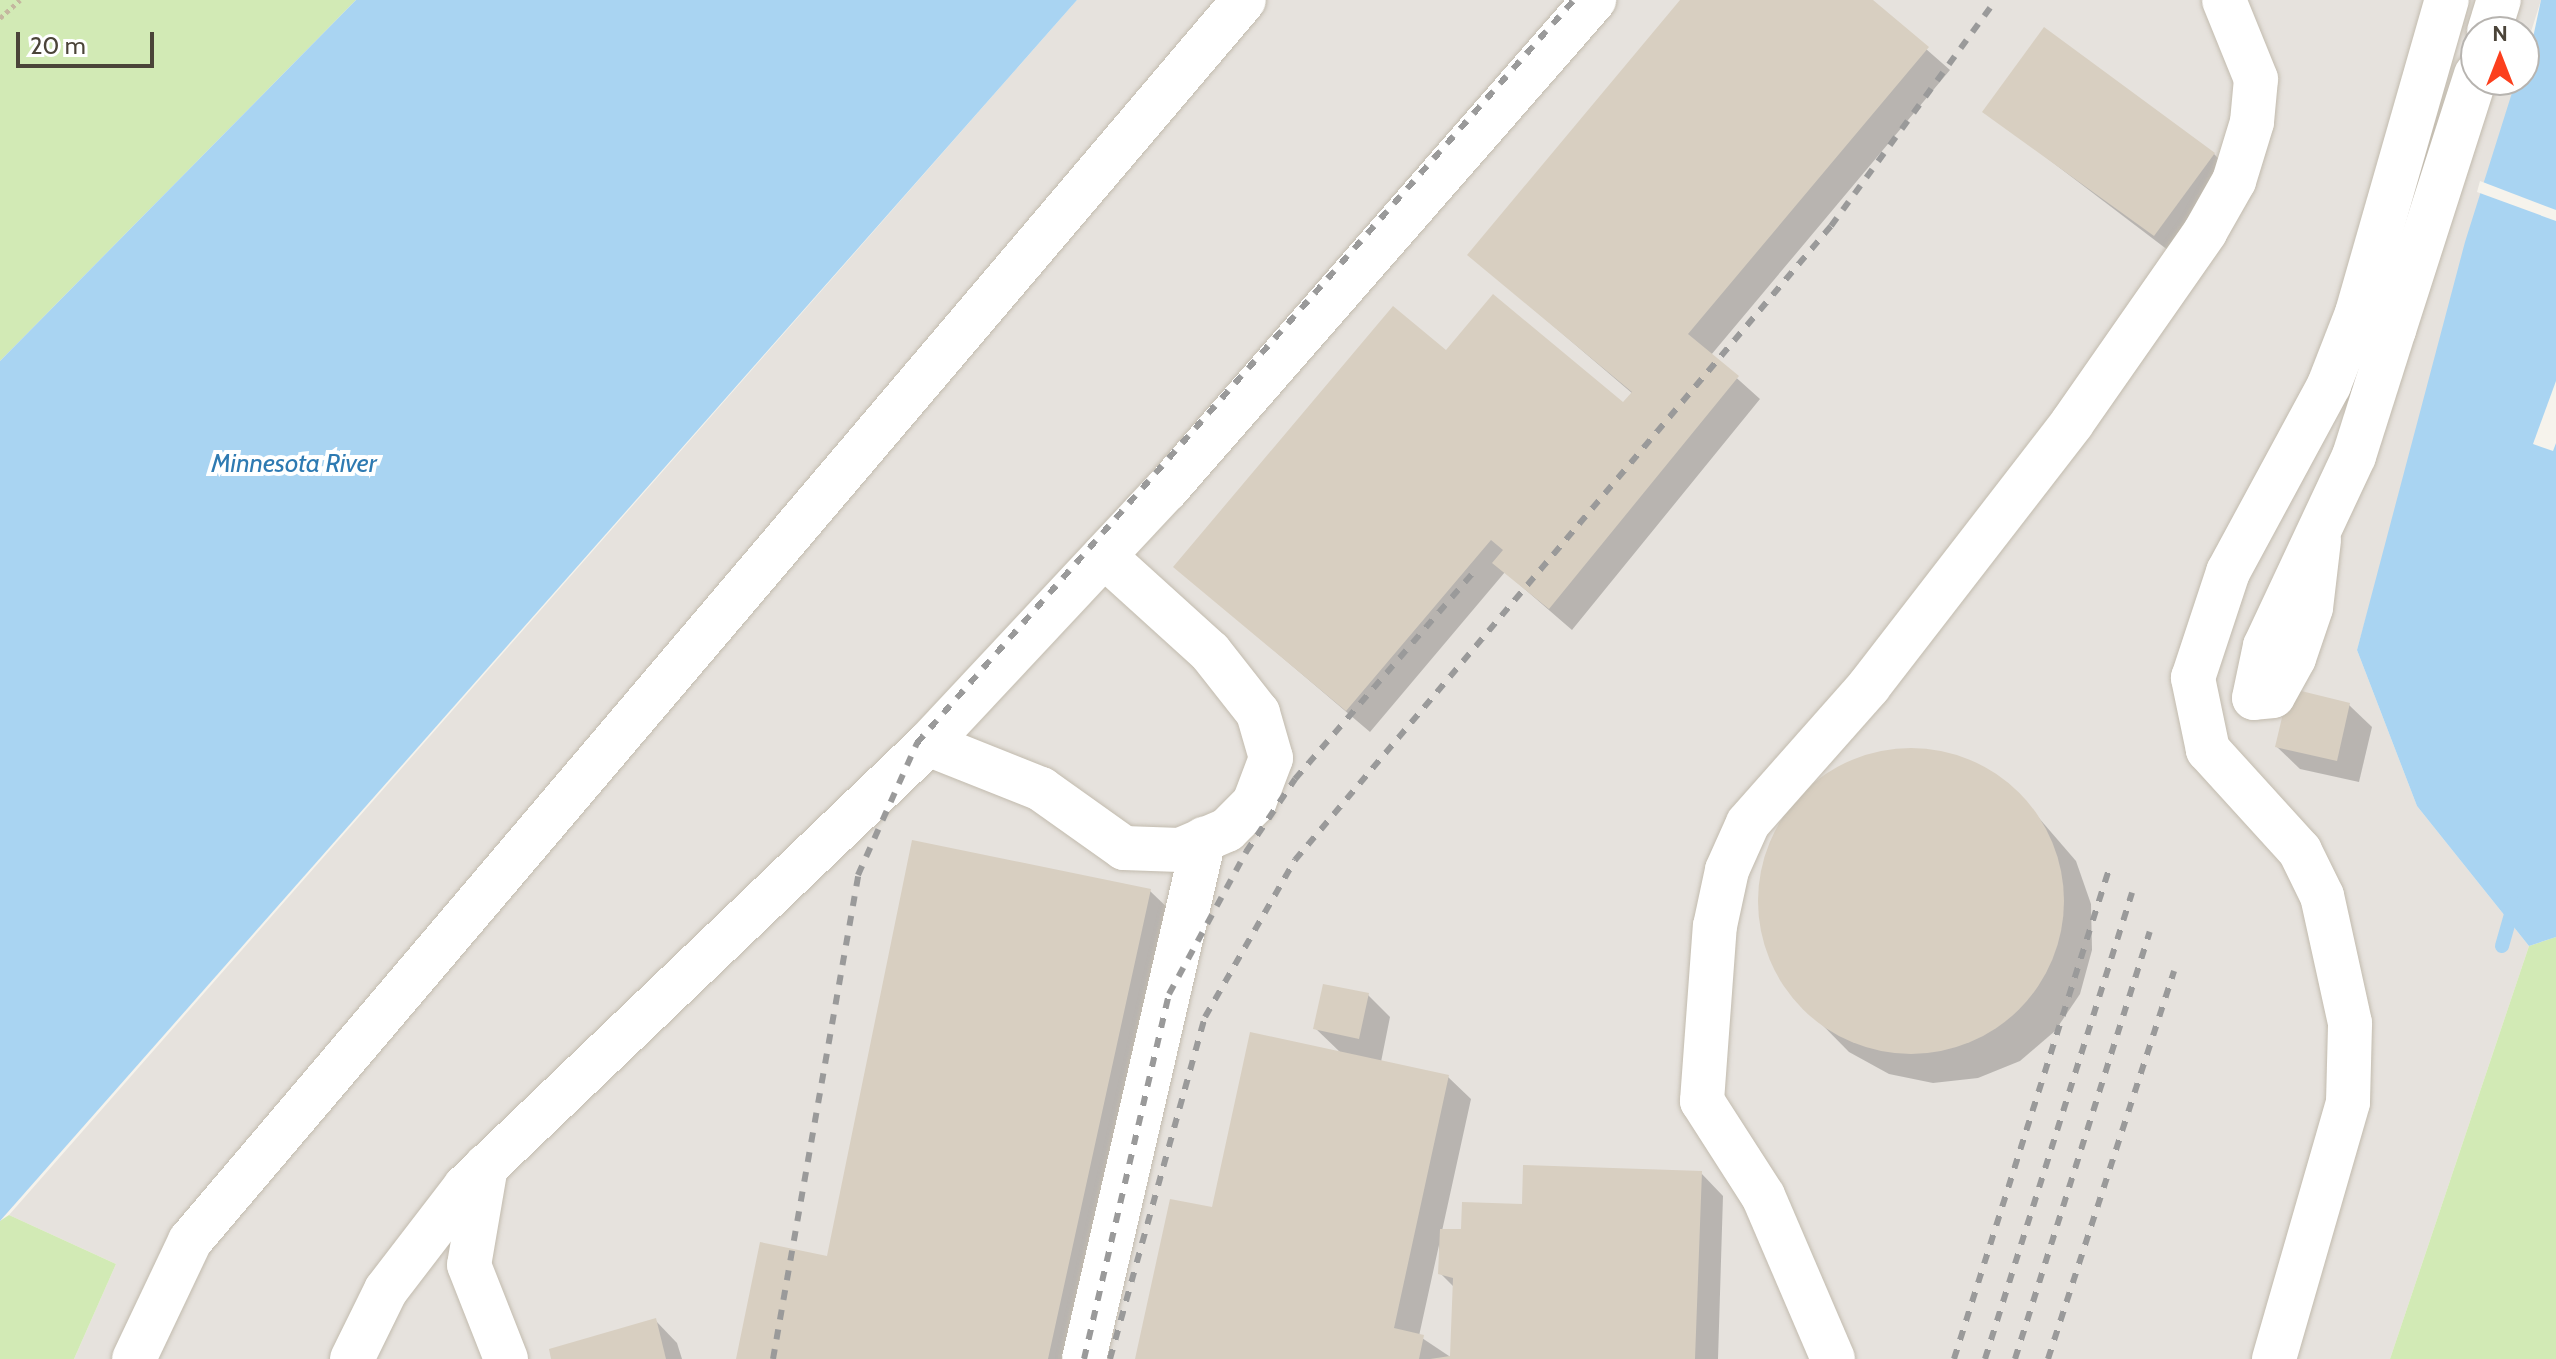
<!DOCTYPE html>
<html>
<head>
<meta charset="utf-8">
<style>
	body { margin:0 }
	#map { position:relative; width:2556px; height:1359px; overflow:hidden; background:#f6f3ec; font-family:Cabin,sans-serif }
	div>[style] { position:absolute }
	.industrial>* { inset:0; background:#e6e2dd }
	.green>* { inset:0; background:#d2eab5 }
	.water>* { inset:0; background:#a9d4f2 }
	.pier>* { inset:0; background:#f6f3ec }
	.shadow>* { inset:0; background:#0003 }
	.stream>* { height:14px; margin:-7px; padding:0 7px; transform-origin:7px; border-radius:7px; background:#a9d4f2 }
	.building>* { inset:0; background:#d8cfc1 }
	.round { border-radius:50% }
	.path>* { height:5px; margin-top:-2.5px; transform-origin:0; background:repeating-linear-gradient(90deg,#c4b79f 0 4px,transparent 0 8px) }
	.roads { filter:drop-shadow(0 0 2px #c2bbae) drop-shadow(0 0 2px #c2bbae) }
	.minor>* { height:44px; margin:-22px; padding:0 22px; transform-origin:22px; border-radius:22px; background:#fff }
	.rail>* { height:6px; margin-top:-3px; transform-origin:0; background:repeating-linear-gradient(90deg,#9a9a9a 0 10px,transparent 0 20px) }
	span { translate:-50% -50%; white-space:nowrap; text-align:center; line-height:1.15; -webkit-text-stroke:8px #fff; paint-order:stroke }
	.water-label { font-size:26px; color:#2e7ab2; font-style:italic }
	.north { position:absolute; left:2460px; top:16px; width:80px; height:80px; box-sizing:border-box; background:#fff; border:2px solid #b7b4b0; border-radius:50%; rotate:0deg; font-size:22px; font-weight:700; line-height:32px; text-align:center; color:#4b4439 }
	.north::after { content:''; display:block; margin:auto; width:28px; height:36px; background:#fc3f1d; clip-path:polygon(50% 0,100% 100%,50% 72%,0 100%) }
	.scale { position:absolute; left:16px; top:32px; width:138px; height:36px; box-sizing:border-box; border:4px solid #4b4439; border-top:0; padding-left:10px; font-size:24px; line-height:28px; white-space:nowrap; color:#4b4439; -webkit-text-stroke:6px #fff; paint-order:stroke }
</style>
</head>
<body>
<div id="map">
	<div class="industrial">
		<i style="clip-path:polygon(1077px 0,2541px 0,2524px 54px,2524px 32px,2476px 32px,2476px 80px,2516px 80px,2357px 650px,2417px 806px,2529px 946px,2390px 1359px,74px 1359px,116px 1264px,9px 1215px)"></i>
	</div>
	<div class="green">
		<i style="clip-path:polygon(0 0,356px 0,0 361px)"></i>
		<i style="clip-path:polygon(2556px 937px,2556px 1359px,2390px 1359px,2529px 946px)"></i>
		<i style="clip-path:polygon(9px 1215px,116px 1264px,74px 1359px,0 1359px,0 1221px)"></i>
	</div>
	<div class="water">
		<i style="clip-path:polygon(356px 0,1077px 0,0 1221px,0 361px)"></i>
		<i style="clip-path:polygon(2541px 0,2556px 0,2556px 937px,2529px 946px,2417px 806px,2357px 650px,2465px 242px,2516px 80px,2524px 80px)"></i>
	</div>
	<div class="pier">
		<i style="clip-path:polygon(2480px 181px,2556px 210px,2556px 221px,2477px 192px)"></i>
		<i style="clip-path:polygon(2556px 381px,2556px 443px,2553px 451px,2533px 444px)"></i>
	</div>
	<div class="shadow">
		<i style="clip-path:polygon(1682px 0,1870px 0,1950px 70px,1711px 355px,1760px 399px,1572px 630px,1505px 572px,1370px 732px,1176px 567px,1446px 353px,1623px 405px,1633px 394px,1470px 255px)"></i>
		<i style="clip-path:polygon(1985px 111px,2214px 154px,2236px 177px,2177px 257px)"></i>
		<i style="clip-path:polygon(2349px 705px,2372px 727px,2359px 782px,2300px 769px,2277px 747px)"></i>
		<i style="clip-path:polygon(1894px 751px,1939px 752px,1982px 767px,2019px 795px,2076px 861px,2091px 904px,2092px 950px,2080px 994px,2055px 1031px,2020px 1061px,1978px 1078px,1933px 1083px,1889px 1074px,1849px 1052px,1788px 990px,1767px 950px,1759px 906px,1764px 862px,1782px 820px,1812px 786px,1850px 763px)"></i>
		<i style="clip-path:polygon(1150px 891px,1173px 913px,1074px 1359px,738px 1359px)"></i>
		<i style="clip-path:polygon(evenodd,1368px 995px,1390px 1017px,1381px 1062px,1448px 1077px,1471px 1099px,1442px 1231px,1463px 1231px,1524px 1206px,1701px 1173px,1723px 1196px,1718px 1359px,1137px 1359px,1213px 1209px,1341px 1053px,1315px 1028px,1368px 995px,1439px 1245px,1440px 1273px,1454px 1287px,1452px 1358px,1419px 1336px,1439px 1245px)"></i>
		<i style="clip-path:polygon(655px 1320px,677px 1343px,682px 1359px,553px 1359px)"></i>
	</div>
	<div class="stream">
		<i style="left:2502px;top:946px;width:44px;rotate:-74.1deg"></i>
	</div>
	<div class="building">
		<i style="clip-path:polygon(1680px 0,1873px 0,1929px 47px,1688px 334px,1739px 376px,1549px 609px,1492px 563px,1503px 550px,1491px 540px,1346px 711px,1173px 567px,1393px 306px,1446px 350px,1493px 294px,1623px 402px,1632px 392px,1467px 255px)"></i>
		<i style="clip-path:polygon(2044px 27px,2215px 153px,2154px 236px,1982px 112px)"></i>
		<i style="clip-path:polygon(2289px 688px,2350px 703px,2337px 761px,2275px 747px)"></i>
		<i class="round" style="left:1758px;top:748px;width:306px;height:306px"></i>
		<i style="clip-path:polygon(912px 840px,1151px 889px,1048px 1359px,736px 1359px,760px 1242px,827px 1256px)"></i>
		<i style="clip-path:polygon(1323px 984px,1369px 993px,1359px 1039px,1313px 1029px)"></i>
		<i style="clip-path:polygon(1250px 1032px,1449px 1075px,1394px 1328px,1424px 1335px,1419px 1359px,1135px 1359px,1170px 1199px,1212px 1207px)"></i>
		<i style="clip-path:polygon(1523px 1165px,1702px 1171px,1695px 1359px,1430px 1359px,1450px 1356px,1453px 1278px,1438px 1274px,1440px 1229px,1461px 1229px,1462px 1202px,1522px 1204px)"></i>
		<i style="clip-path:polygon(656px 1318px,666px 1359px,551px 1359px,549px 1349px)"></i>
	</div>
	<div class="path">
		<i style="left:0;top:18px;width:27px;rotate:-42deg"></i>
	</div>
	<div class="roads">
		<div class="minor">
			<i style="left:2489px;top:32px;width:34px;rotate:-73deg"></i>
			<i style="left:2377px;top:354px;width:29px;rotate:-55deg"></i>
			<i style="left:2394px;top:330px;width:268px;rotate:-72.2deg"></i>
			<i style="left:2319px;top:540px;width:68px;rotate:96.7deg"></i>
			<i style="left:2311px;top:608px;width:53px;rotate:108.8deg"></i>
			<i style="left:2294px;top:658px;width:43px;rotate:118.9deg"></i>
			<i style="left:2273px;top:696px;width:19px;rotate:174deg"></i>
			<i style="left:2254px;top:698px;width:53px;rotate:-78.1deg"></i>
			<i style="left:2265px;top:646px;width:210px;rotate:-64.9deg"></i>
			<i style="left:2354px;top:456px;width:132px;rotate:-72.4deg"></i>
			<i style="left:928px;top:744px;width:122px;rotate:21.7deg"></i>
			<i style="left:1041px;top:789px;width:102px;rotate:35.4deg"></i>
			<i style="left:1124px;top:848px;width:56px;rotate:2deg"></i>
			<i style="left:1180px;top:850px;width:51px;rotate:-23.1deg"></i>
			<i style="left:1227px;top:830px;width:38px;rotate:-45deg"></i>
			<i style="left:1254px;top:803px;width:48px;rotate:-69.3deg"></i>
			<i style="left:1271px;top:758px;width:47px;rotate:-106.1deg"></i>
			<i style="left:1258px;top:713px;width:78px;rotate:-128.2deg"></i>
			<i style="left:1210px;top:652px;width:143px;rotate:-137.8deg"></i>
			<i style="left:486px;top:1166px;width:100px;rotate:99.7deg"></i>
			<i style="left:469px;top:1265px;width:101px;rotate:68.5deg"></i>
			<i style="left:134px;top:1359px;width:131px;rotate:-64.6deg"></i>
			<i style="left:190px;top:1241px;width:1628px;rotate:-49.66deg"></i>
			<i style="left:352px;top:1359px;width:77px;rotate:-63.8deg"></i>
			<i style="left:386px;top:1290px;width:130px;rotate:-52.5deg"></i>
			<i style="left:465px;top:1187px;width:641px;rotate:-43.74deg"></i>
			<i style="left:928px;top:744px;width:348px;rotate:-46.9deg"></i>
			<i style="left:1166px;top:490px;width:651px;rotate:-48.86deg"></i>
			<i style="left:1084px;top:1359px;width:534px;rotate:-77.01deg"></i>
			<i style="left:1833px;top:1359px;width:177px;rotate:-113.2deg"></i>
			<i style="left:1763px;top:1196px;width:113px;rotate:-122.7deg"></i>
			<i style="left:1702px;top:1101px;width:175px;rotate:-85.8deg"></i>
			<i style="left:1715px;top:926px;width:57px;rotate:-77.9deg"></i>
			<i style="left:1727px;top:870px;width:51px;rotate:-65.9deg"></i>
			<i style="left:1748px;top:823px;width:183px;rotate:-48.5deg"></i>
			<i style="left:1869px;top:686px;width:332px;rotate:-52.3deg"></i>
			<i style="left:2072px;top:423px;width:233px;rotate:-55.1deg"></i>
			<i style="left:2205px;top:232px;width:59px;rotate:-60.4deg"></i>
			<i style="left:2234px;top:181px;width:62px;rotate:-73deg"></i>
			<i style="left:2252px;top:122px;width:43px;rotate:-84.7deg"></i>
			<i style="left:2256px;top:79px;width:85px;rotate:-112.1deg"></i>
			<i style="left:2274px;top:1359px;width:267px;rotate:-73.9deg"></i>
			<i style="left:2348px;top:1102px;width:79px;rotate:-88.5deg"></i>
			<i style="left:2350px;top:1023px;width:130px;rotate:-102.4deg"></i>
			<i style="left:2322px;top:896px;width:50px;rotate:-116.1deg"></i>
			<i style="left:2300px;top:851px;width:137px;rotate:-132.3deg"></i>
			<i style="left:2208px;top:750px;width:74px;rotate:-101.8deg"></i>
			<i style="left:2193px;top:678px;width:112px;rotate:-71.7deg"></i>
			<i style="left:2228px;top:572px;width:213px;rotate:-61.6deg"></i>
			<i style="left:2329px;top:385px;width:77px;rotate:-68.7deg"></i>
			<i style="left:2357px;top:313px;width:326px;rotate:-74deg"></i>
		</div>
	</div>
	<div class="rail">
		<i style="left:773px;top:1359px;width:491px;rotate:-80deg"></i>
		<i style="left:858px;top:875px;width:145px;rotate:-65.9deg"></i>
		<i style="left:917px;top:743px;width:992px;rotate:-48.52deg"></i>
		<i style="left:1084px;top:1359px;width:375px;rotate:-76.9deg"></i>
		<i style="left:1169px;top:994px;width:162px;rotate:-61.5deg"></i>
		<i style="left:1246px;top:852px;width:88px;rotate:-56.1deg"></i>
		<i style="left:1295px;top:779px;width:271px;rotate:-49.2deg"></i>
		<i style="left:1110px;top:1359px;width:355px;rotate:-74.5deg"></i>
		<i style="left:1205px;top:1017px;width:181px;rotate:-60.2deg"></i>
		<i style="left:1295px;top:860px;width:830px;rotate:-49.79deg"></i>
		<i style="left:1831px;top:226px;width:280px;rotate:-53.9deg"></i>
		<i style="left:1954px;top:1359px;width:517px;rotate:-72.44deg"></i>
		<i style="left:1985px;top:1359px;width:489px;rotate:-72.5deg"></i>
		<i style="left:2015px;top:1359px;width:448px;rotate:-72.5deg"></i>
		<i style="left:2048px;top:1359px;width:408px;rotate:-72deg"></i>
	</div>
	<div class="water-label">
		<span style="left:294px;top:464px">Minnesota River</span>
	</div>
	<div class="north">N</div>
	<div class="scale">20 m</div>
</div>
</body>
</html>
